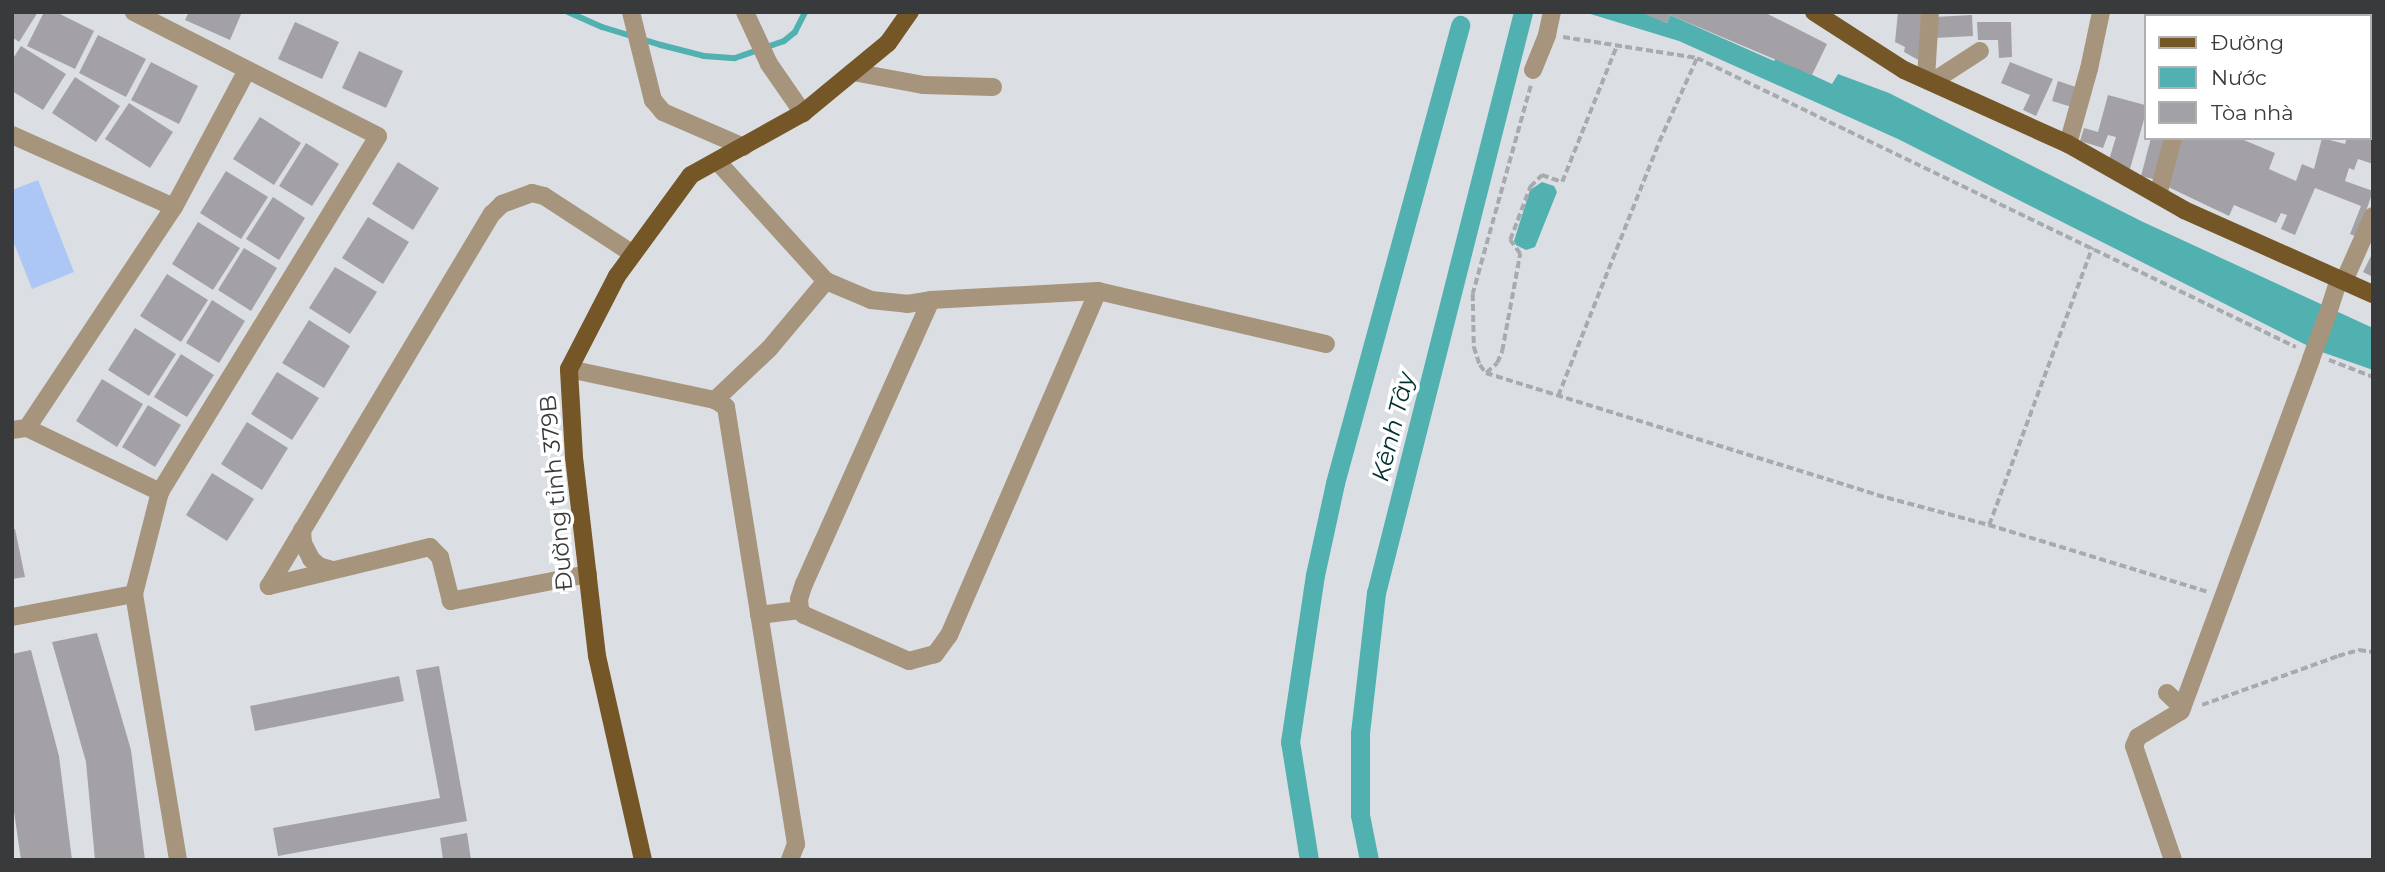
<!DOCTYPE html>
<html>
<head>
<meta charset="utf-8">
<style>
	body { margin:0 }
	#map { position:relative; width:2385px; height:872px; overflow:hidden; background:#dbdfe4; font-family:Montserrat,sans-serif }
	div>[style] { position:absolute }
	.green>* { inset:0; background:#acc7f5 }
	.water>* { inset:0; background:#51b0b0 }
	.stream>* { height:6px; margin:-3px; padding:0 3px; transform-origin:3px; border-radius:3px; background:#51b0b0 }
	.canal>* { height:19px; margin:-9.5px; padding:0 9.5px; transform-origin:9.5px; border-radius:9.5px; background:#51b0b0 }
	.building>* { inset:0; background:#a4a1a6 }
	.path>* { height:3.5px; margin-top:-1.75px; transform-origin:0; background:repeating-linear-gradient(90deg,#a7aaae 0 7px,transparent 0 10.5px) }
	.minor>* { height:18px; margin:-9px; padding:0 9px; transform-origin:9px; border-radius:9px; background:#a6947c }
	.major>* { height:18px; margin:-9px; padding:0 9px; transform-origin:9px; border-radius:9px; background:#755627 }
	.minor-bridge>* { height:18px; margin:-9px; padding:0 9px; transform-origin:9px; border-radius:9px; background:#a6947c }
	span { translate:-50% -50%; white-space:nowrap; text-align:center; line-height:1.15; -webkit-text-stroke:7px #fff; paint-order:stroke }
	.street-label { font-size:23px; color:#383a3c }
	.water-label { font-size:24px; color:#013131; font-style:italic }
	.frame { position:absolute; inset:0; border:14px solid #383a3c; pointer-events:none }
	.legend { position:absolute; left:2144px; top:14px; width:228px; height:126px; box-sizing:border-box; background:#fff; border:2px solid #afb0b1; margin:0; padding:9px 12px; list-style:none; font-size:21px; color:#383a3c }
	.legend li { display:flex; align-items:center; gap:14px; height:35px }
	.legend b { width:35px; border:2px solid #afb0b1 }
</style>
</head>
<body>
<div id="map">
	<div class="green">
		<i style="clip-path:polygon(38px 180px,74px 272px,32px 289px,12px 238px,12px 190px)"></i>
	</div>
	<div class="water">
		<i style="clip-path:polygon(1584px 12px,1641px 12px,1667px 23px,1670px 15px,1774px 61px,1776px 58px,1832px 84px,1838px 74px,1889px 93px,2141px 221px,2373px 328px,2373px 370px,2316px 350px,1898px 139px,1679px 41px)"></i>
		<i style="clip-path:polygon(1542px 182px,1554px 186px,1557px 192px,1535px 247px,1526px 250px,1516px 245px,1514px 241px,1530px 190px)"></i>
	</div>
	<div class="stream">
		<i style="left:568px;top:12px;width:37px;rotate:24deg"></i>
		<i style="left:602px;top:27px;width:62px;rotate:17deg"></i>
		<i style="left:661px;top:45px;width:44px;rotate:14.3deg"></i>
		<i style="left:704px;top:56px;width:31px;rotate:4deg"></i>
		<i style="left:735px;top:58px;width:52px;rotate:-19.1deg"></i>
		<i style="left:784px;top:41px;width:14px;rotate:-39deg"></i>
		<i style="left:795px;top:32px;width:22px;rotate:-63deg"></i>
	</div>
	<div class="canal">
		<i style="left:1309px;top:860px;width:120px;rotate:-99.1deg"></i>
		<i style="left:1290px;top:742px;width:169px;rotate:-81.5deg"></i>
		<i style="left:1315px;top:575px;width:94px;rotate:-77.7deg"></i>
		<i style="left:1335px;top:483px;width:475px;rotate:-74.7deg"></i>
		<i style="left:1369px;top:860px;width:46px;rotate:-101.3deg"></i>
		<i style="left:1360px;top:815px;width:82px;rotate:-90deg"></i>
		<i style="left:1360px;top:733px;width:141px;rotate:-83.5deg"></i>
		<i style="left:1376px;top:593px;width:599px;rotate:-75.8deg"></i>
	</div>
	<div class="building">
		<i style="clip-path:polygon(12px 12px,38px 12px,19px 42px,12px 37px)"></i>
		<i style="clip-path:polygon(44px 12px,56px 12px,94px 31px,75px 69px,27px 46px)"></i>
		<i style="clip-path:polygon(189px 12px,242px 12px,230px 40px,185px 20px)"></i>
		<i style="clip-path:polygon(1639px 12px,1764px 12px,1827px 44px,1812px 75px,1670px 15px,1667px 23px)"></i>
		<i style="clip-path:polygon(1898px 12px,1926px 12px,1922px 62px,1904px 52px,1905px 47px,1895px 42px)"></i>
		<i style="clip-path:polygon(2366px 12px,2373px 13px,2373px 35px,2369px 35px,2369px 16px,2365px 16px)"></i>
		<i style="clip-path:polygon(1972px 15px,1973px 36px,1934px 38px,1934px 17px)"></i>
		<i style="clip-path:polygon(295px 22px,339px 42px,322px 79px,278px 59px)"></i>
		<i style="clip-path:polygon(1977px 22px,2011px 22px,2012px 57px,1999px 58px,1998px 40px,1978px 40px)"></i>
		<i style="clip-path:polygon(98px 35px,146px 59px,126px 97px,79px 73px)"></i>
		<i style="clip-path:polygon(21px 46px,66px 74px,43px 110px,12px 91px,12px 60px)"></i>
		<i style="clip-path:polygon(359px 51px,403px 71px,386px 108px,342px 88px)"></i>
		<i style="clip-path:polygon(151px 62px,198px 86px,179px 124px,131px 100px)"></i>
		<i style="clip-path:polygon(2010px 62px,2053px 79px,2036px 116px,2023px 110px,2030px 95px,2001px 83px)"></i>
		<i style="clip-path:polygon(75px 77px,120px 106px,96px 142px,52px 113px)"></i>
		<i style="clip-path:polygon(2058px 81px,2082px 89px,2075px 108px,2052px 101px)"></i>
		<i style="clip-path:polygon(2369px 86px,2373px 86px,2373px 111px,2369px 110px)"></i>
		<i style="clip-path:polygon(2108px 95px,2145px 105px,2145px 116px,2130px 169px,2108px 163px,2116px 137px,2108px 135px,2103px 148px,2080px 141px,2084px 128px,2098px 132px)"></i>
		<i style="clip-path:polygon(129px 103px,173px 132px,150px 168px,105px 139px)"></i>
		<i style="clip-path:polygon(260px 117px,301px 143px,274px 185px,233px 159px)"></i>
		<i style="clip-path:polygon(2369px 129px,2373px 130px,2373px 164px,2358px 159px,2354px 170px,2349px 168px,2345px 181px,2373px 191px,2357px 237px,2350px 234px,2361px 206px,2315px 188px,2295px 235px,2281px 229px,2287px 215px,2281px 213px,2276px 223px,2234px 205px,2229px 216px,2164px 185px,2175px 138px,2239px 138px,2275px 153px,2269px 169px,2296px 181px,2302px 164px,2314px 169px,2322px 138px,2345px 144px,2347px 138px,2369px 138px)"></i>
		<i style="clip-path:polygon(2151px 138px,2168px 138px,2157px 180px,2141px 176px)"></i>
		<i style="clip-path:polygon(306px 143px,339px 164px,312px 206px,279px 186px)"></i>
		<i style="clip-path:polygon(398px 162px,439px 188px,413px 230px,372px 204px)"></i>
		<i style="clip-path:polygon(226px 171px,268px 197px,241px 239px,200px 213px)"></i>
		<i style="clip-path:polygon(273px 197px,305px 218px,279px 260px,246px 239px)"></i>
		<i style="clip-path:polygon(368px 217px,409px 242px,383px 284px,342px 258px)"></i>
		<i style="clip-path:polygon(198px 222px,240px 248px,213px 290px,172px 264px)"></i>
		<i style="clip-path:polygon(244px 248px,277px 268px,251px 311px,218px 290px)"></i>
		<i style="clip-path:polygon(2373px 252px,2373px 277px,2363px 272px)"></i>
		<i style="clip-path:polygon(335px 267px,377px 292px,350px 334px,309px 308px)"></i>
		<i style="clip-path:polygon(167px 274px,208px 300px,181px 342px,140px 316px)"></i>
		<i style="clip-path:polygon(212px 300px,245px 321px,219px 363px,186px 343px)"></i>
		<i style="clip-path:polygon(309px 320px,350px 346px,324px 388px,282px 363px)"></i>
		<i style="clip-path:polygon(135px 328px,176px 354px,149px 396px,108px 370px)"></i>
		<i style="clip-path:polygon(181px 354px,214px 375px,187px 417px,154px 397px)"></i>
		<i style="clip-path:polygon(277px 372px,319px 398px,292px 440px,251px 414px)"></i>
		<i style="clip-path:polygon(102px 379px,143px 404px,117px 447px,76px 421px)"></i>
		<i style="clip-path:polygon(148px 405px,181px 425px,155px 467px,122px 447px)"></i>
		<i style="clip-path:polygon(247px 422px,288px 448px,262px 490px,221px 464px)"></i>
		<i style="clip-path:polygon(212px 473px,254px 499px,227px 541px,186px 515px)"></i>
		<i style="clip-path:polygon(12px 529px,15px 529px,25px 577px,12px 579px)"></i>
		<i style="clip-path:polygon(97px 633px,131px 750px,145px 860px,95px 860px,86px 762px,52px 642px)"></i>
		<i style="clip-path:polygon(31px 650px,59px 756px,72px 860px,21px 860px,12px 798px,12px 654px)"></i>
		<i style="clip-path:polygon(439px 666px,467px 821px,278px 856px,273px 828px,440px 798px,416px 670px)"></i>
		<i style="clip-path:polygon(399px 676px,404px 701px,255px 731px,250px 706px)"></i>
		<i style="clip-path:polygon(467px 833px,471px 860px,443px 860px,440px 838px)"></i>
	</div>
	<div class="path">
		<i style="left:1563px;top:37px;width:136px;rotate:8.9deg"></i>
		<i style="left:1697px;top:58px;width:665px;rotate:25.76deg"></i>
		<i style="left:1531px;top:86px;width:216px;rotate:105.6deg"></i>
		<i style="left:1473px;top:294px;width:53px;rotate:88.9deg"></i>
		<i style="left:1474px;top:347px;width:19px;rotate:72deg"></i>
		<i style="left:1480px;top:365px;width:10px;rotate:53deg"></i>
		<i style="left:1486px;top:373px;width:410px;rotate:17.3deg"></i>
		<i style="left:1877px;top:495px;width:116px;rotate:15deg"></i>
		<i style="left:1989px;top:525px;width:229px;rotate:17deg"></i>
		<i style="left:2329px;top:360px;width:47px;rotate:21.1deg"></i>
		<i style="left:1486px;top:373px;width:15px;rotate:-42deg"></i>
		<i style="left:1497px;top:363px;width:13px;rotate:-67deg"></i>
		<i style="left:1502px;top:351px;width:99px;rotate:-79.5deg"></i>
		<i style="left:1520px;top:254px;width:17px;rotate:-126deg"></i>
		<i style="left:1510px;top:240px;width:57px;rotate:-69.3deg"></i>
		<i style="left:1530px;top:187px;width:17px;rotate:-45deg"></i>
		<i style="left:1542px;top:175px;width:21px;rotate:19deg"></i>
		<i style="left:1562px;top:182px;width:148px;rotate:-68.1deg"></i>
		<i style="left:1558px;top:396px;width:273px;rotate:-68.3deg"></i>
		<i style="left:1659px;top:142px;width:92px;rotate:-65.7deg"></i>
		<i style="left:1989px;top:525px;width:296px;rotate:-69.6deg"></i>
		<i style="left:2202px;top:705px;width:145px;rotate:-19.8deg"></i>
		<i style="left:2338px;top:656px;width:22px;rotate:-16deg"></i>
		<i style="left:2359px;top:650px;width:14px;rotate:8deg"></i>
	</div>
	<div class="minor">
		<i style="left:631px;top:12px;width:91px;rotate:76deg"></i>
		<i style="left:653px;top:100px;width:16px;rotate:50deg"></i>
		<i style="left:663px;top:112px;width:88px;rotate:23.4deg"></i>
		<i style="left:745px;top:12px;width:57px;rotate:65.2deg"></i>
		<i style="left:769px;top:64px;width:60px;rotate:55.2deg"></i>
		<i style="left:2198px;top:16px;width:4px;rotate:-76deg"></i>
		<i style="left:1533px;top:70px;width:38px;rotate:-68deg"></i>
		<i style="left:1547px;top:35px;width:24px;rotate:-78deg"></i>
		<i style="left:853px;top:72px;width:71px;rotate:10.5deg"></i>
		<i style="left:923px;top:85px;width:70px;rotate:1.6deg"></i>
		<i style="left:1926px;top:79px;width:67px;rotate:-86.6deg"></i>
		<i style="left:1932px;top:82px;width:57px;rotate:-32.9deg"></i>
		<i style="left:12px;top:135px;width:177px;rotate:24deg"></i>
		<i style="left:2068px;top:144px;width:78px;rotate:-74.4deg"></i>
		<i style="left:2089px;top:69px;width:58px;rotate:-78.1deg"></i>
		<i style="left:717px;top:161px;width:162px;rotate:47.8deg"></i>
		<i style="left:2158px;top:195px;width:59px;rotate:-75.3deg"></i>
		<i style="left:2344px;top:281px;width:71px;rotate:-66deg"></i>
		<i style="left:1098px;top:291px;width:375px;rotate:113.4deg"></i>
		<i style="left:949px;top:635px;width:24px;rotate:126deg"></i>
		<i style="left:935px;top:654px;width:27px;rotate:165deg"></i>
		<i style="left:909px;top:661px;width:115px;rotate:-156.3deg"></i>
		<i style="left:804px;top:615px;width:6px;rotate:-129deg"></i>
		<i style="left:800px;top:610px;width:11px;rotate:-95deg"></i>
		<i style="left:799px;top:599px;width:16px;rotate:-72deg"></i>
		<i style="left:804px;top:584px;width:311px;rotate:-65.9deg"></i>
		<i style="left:931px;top:300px;width:167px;rotate:-3.1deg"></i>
		<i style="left:1098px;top:291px;width:234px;rotate:13.1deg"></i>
		<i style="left:2329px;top:310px;width:32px;rotate:-72deg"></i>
		<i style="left:569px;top:369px;width:149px;rotate:12deg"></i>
		<i style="left:715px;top:400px;width:13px;rotate:32deg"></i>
		<i style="left:726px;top:407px;width:443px;rotate:80.9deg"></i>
		<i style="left:796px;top:844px;width:17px;rotate:111deg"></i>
		<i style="left:715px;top:400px;width:74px;rotate:-43.4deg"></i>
		<i style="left:769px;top:349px;width:89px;rotate:-50deg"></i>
		<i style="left:826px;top:281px;width:49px;rotate:22.9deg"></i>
		<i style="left:871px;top:300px;width:36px;rotate:6deg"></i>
		<i style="left:907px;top:304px;width:24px;rotate:-9deg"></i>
		<i style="left:27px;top:428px;width:265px;rotate:-56.4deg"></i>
		<i style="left:174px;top:207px;width:155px;rotate:-61.9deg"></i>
		<i style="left:12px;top:430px;width:15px;rotate:-8deg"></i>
		<i style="left:27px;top:428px;width:148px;rotate:25.7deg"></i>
		<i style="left:302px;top:530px;width:13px;rotate:86deg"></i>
		<i style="left:303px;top:543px;width:18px;rotate:63deg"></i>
		<i style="left:311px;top:559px;width:11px;rotate:41deg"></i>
		<i style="left:319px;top:566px;width:14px;rotate:17deg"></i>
		<i style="left:588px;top:574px;width:140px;rotate:168.9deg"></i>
		<i style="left:451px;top:601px;width:45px;rotate:-104deg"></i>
		<i style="left:440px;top:557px;width:14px;rotate:-135deg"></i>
		<i style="left:430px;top:547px;width:166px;rotate:166.4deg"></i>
		<i style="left:269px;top:586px;width:434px;rotate:-59.1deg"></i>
		<i style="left:492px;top:214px;width:14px;rotate:-45deg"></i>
		<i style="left:502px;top:204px;width:32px;rotate:-20deg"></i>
		<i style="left:532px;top:193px;width:12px;rotate:14deg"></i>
		<i style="left:544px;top:196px;width:106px;rotate:33.1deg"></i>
		<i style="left:134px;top:594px;width:105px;rotate:-75.7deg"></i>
		<i style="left:160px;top:492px;width:417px;rotate:-58.5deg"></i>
		<i style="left:378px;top:136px;width:274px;rotate:-153.1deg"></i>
		<i style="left:759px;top:615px;width:41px;rotate:-7deg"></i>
		<i style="left:12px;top:617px;width:124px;rotate:-10.7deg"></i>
		<i style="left:134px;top:594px;width:270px;rotate:80.6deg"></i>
		<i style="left:2167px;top:693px;width:21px;rotate:43deg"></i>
		<i style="left:2173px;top:860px;width:120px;rotate:-108.9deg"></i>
		<i style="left:2134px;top:746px;width:10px;rotate:-66deg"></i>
		<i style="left:2138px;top:737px;width:50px;rotate:-31.2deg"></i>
		<i style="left:2181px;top:711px;width:375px;rotate:-69.7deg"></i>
	</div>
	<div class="major">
		<i style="left:1814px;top:12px;width:107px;rotate:32.8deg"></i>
		<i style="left:1904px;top:70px;width:180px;rotate:24.3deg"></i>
		<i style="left:2068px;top:144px;width:133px;rotate:29.6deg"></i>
		<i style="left:2184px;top:210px;width:207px;rotate:24deg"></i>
		<i style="left:643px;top:860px;width:209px;rotate:-102.7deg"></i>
		<i style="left:597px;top:656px;width:200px;rotate:-96.6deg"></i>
		<i style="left:574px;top:457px;width:88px;rotate:-93.3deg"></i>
		<i style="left:569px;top:369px;width:105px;rotate:-62.7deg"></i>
		<i style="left:617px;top:276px;width:125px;rotate:-53.8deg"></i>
		<i style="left:691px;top:175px;width:128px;rotate:-29deg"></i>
		<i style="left:803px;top:113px;width:110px;rotate:-39.5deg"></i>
		<i style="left:888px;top:43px;width:38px;rotate:-55deg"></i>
	</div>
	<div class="minor-bridge">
		<i style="left:2311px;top:359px;width:52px;rotate:-69.8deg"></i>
	</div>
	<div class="street-label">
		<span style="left:556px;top:493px;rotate:-95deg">Đường tỉnh 379B</span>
	</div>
	<div class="water-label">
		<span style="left:1393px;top:427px;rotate:-76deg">Kênh Tây</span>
	</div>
	<div class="frame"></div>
	<ul class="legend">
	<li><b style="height:9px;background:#755627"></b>Đường</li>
	<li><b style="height:19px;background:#51b0b0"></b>Nước</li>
	<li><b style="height:19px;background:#a4a1a6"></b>Tòa nhà</li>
	</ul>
</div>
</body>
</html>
